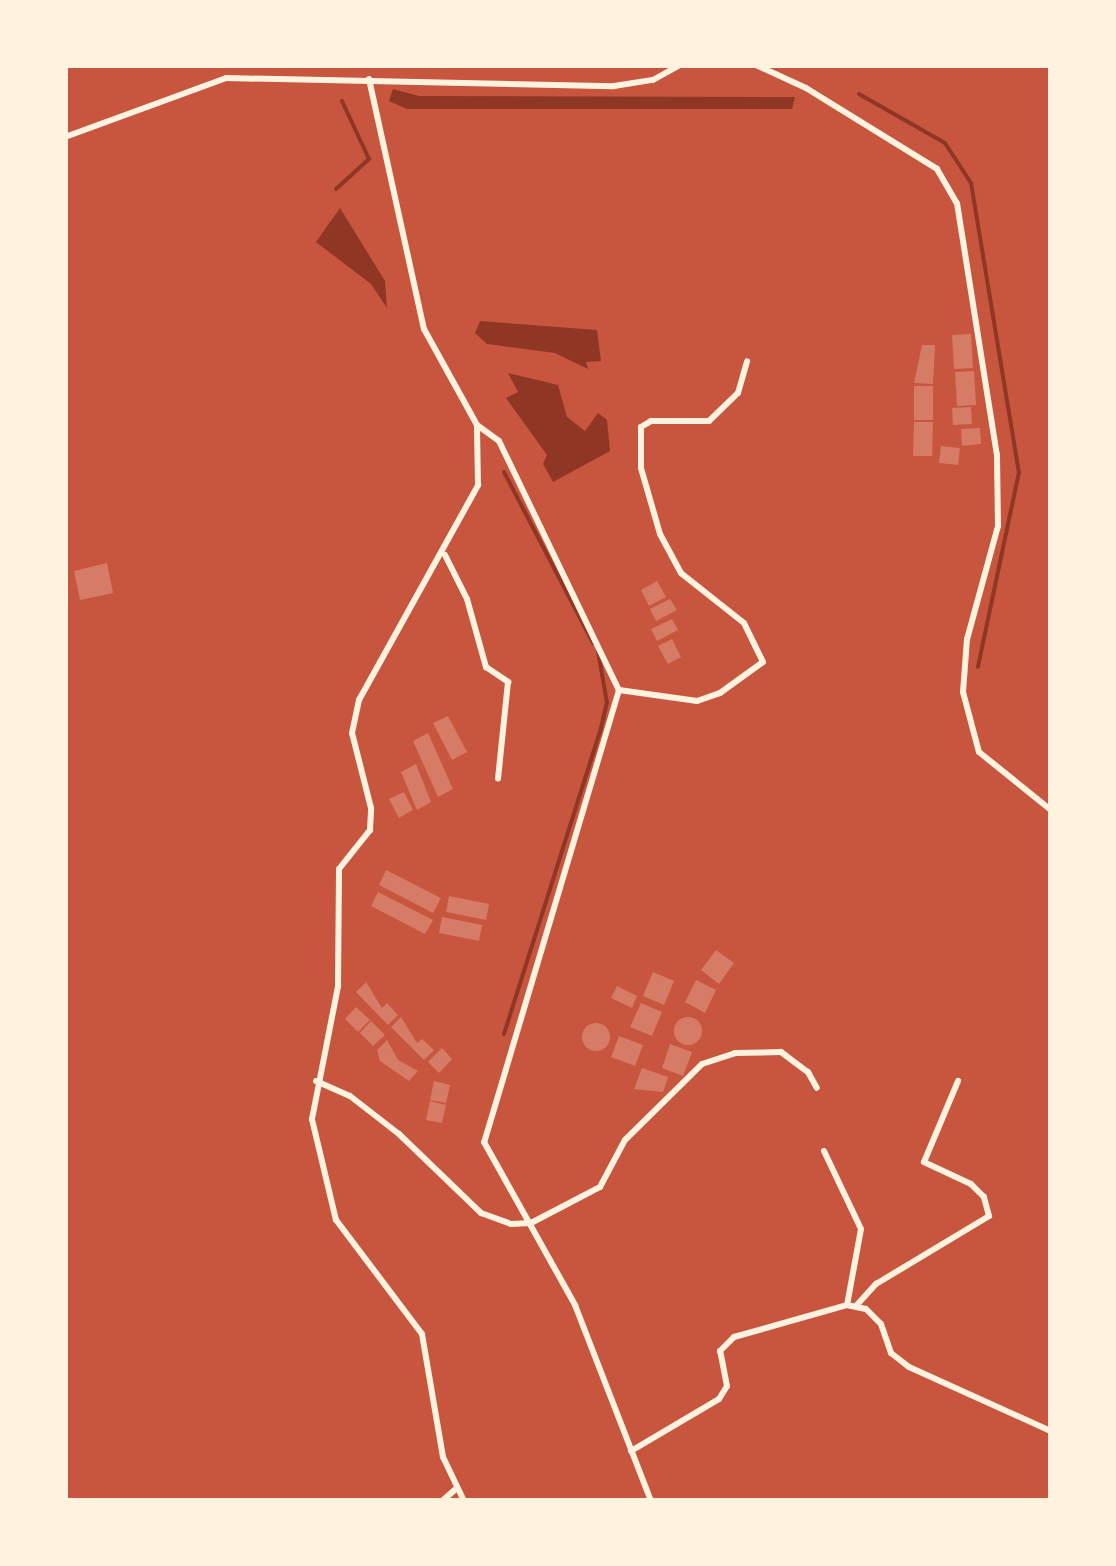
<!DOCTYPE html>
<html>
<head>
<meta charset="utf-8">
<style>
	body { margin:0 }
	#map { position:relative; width:1116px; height:1566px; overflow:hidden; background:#c8553d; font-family:Lato,sans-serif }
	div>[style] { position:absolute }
	.water>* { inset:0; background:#8f3625 }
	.stream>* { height:4px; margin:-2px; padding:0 2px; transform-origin:2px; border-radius:2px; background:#8f3625 }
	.building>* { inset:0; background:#d67c66 }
	.round { border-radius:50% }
	.minor>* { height:6px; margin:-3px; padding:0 3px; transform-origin:3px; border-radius:3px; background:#fff3e0 }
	span { translate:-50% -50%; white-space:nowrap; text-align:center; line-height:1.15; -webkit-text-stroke:8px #fff3e0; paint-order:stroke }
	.frame { position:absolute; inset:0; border:68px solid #fff3e0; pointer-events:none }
</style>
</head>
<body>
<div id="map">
	<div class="water">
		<i style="clip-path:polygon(393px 89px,419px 96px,795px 97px,792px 109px,407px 109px,389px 101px)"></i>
		<i style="clip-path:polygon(340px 208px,385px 281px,387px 308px,371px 284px,316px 242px)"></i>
		<i style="clip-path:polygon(480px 321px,597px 330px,601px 361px,586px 362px,588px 369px,555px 353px,487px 344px,475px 333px)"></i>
		<i style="clip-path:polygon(508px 373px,558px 385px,567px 417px,585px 431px,598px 413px,607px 420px,610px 451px,553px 482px,543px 464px,547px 455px,506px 398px,518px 392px)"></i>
	</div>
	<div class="stream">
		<i style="left:859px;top:94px;width:99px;rotate:29.7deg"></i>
		<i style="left:945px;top:143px;width:48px;rotate:57deg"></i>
		<i style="left:971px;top:183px;width:293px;rotate:80.6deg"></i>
		<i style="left:1019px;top:472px;width:199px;rotate:101.9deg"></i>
		<i style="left:336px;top:189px;width:45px;rotate:-42.3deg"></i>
		<i style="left:369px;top:159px;width:64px;rotate:-115deg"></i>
		<i style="left:504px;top:472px;width:193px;rotate:62.5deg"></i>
		<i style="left:504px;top:1034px;width:321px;rotate:-72.4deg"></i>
		<i style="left:601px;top:728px;width:26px;rotate:-77deg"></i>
		<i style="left:607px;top:703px;width:53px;rotate:-99.8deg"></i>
	</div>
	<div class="building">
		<i style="clip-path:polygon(971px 334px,973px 368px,954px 369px,952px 335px)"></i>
		<i style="clip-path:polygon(922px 345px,935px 345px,933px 384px,914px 383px)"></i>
		<i style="clip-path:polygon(974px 371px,976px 405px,957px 406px,955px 372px)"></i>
		<i style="clip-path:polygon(914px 386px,933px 386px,933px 420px,914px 420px)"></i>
		<i style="clip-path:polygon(971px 407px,972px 424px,953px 425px,952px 408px)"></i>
		<i style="clip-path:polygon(914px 422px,933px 422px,932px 456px,913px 456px)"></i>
		<i style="clip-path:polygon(980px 428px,981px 444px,962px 446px,961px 429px)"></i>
		<i style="clip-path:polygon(941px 446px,960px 448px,958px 465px,939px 463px)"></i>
		<i style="clip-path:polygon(107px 563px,113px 593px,80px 600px,74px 571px)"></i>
		<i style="clip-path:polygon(657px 581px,666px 597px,649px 606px,641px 590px)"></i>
		<i style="clip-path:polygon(670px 599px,677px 610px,656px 621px,650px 609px)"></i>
		<i style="clip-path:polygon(672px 619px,678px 630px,657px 641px,651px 629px)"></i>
		<i style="clip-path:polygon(672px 639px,681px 657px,668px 664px,658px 646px)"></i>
		<i style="clip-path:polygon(448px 716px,467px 752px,452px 760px,433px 723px)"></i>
		<i style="clip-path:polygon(428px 733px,453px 789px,438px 797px,413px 741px)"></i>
		<i style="clip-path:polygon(416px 764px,431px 802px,417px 810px,401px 772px)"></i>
		<i style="clip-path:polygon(404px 792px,413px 810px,399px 818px,389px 799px)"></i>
		<i style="clip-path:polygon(386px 870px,441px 898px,433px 913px,379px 885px)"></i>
		<i style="clip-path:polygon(378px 892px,433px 920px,425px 934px,371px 906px)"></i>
		<i style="clip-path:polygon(449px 896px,489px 904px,486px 920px,446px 912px)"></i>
		<i style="clip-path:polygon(442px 917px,482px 925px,479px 941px,439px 933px)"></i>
		<i style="clip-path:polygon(716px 950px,734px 963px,719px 984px,701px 970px)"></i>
		<i style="clip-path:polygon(653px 972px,674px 981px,664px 1005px,643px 996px)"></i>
		<i style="clip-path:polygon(696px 980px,716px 990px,705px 1013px,685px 1002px)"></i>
		<i style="clip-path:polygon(366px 982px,382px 1008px,387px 1003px,398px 1015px,388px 1025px,356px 992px)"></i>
		<i style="clip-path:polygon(617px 986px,637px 996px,632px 1008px,611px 998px)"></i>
		<i style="clip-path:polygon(641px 1003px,662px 1012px,652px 1036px,630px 1027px)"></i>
		<i style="clip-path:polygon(356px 1007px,370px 1020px,358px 1032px,345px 1019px)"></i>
		<i style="clip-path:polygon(401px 1017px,417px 1043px,422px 1039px,434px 1050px,424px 1060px,391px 1027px)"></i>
		<i class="round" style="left:674px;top:1017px;width:28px;height:28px"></i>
		<i style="clip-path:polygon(371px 1021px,385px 1035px,373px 1046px,360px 1033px)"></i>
		<i class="round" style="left:582px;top:1023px;width:28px;height:28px"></i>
		<i style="clip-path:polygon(619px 1036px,643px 1045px,635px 1066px,611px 1057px)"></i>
		<i style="clip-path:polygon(387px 1040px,398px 1060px,418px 1071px,409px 1081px,380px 1061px,377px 1050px)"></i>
		<i style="clip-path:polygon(670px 1044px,692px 1052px,683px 1076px,662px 1068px)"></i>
		<i style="clip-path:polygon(442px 1048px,452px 1059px,439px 1073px,428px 1062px)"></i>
		<i style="clip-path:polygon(642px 1068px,668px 1077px,663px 1092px,634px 1089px)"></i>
		<i style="clip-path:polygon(434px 1081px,450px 1085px,446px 1103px,430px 1100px)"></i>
		<i style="clip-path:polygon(430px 1101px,446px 1105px,442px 1123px,426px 1120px)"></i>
	</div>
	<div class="minor">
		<i style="left:756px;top:65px;width:55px;rotate:24.7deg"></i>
		<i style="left:806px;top:88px;width:154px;rotate:31.7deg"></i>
		<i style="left:937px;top:169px;width:39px;rotate:60deg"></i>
		<i style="left:957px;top:203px;width:255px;rotate:81deg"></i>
		<i style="left:997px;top:455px;width:71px;rotate:89.2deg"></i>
		<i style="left:998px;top:526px;width:117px;rotate:105.3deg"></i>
		<i style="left:967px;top:639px;width:53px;rotate:94.3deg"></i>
		<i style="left:963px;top:692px;width:62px;rotate:75.1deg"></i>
		<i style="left:979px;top:752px;width:92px;rotate:38.9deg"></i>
		<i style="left:369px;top:79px;width:256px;rotate:77.6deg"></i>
		<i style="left:424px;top:329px;width:110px;rotate:61.1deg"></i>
		<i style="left:477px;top:425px;width:27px;rotate:36deg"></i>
		<i style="left:499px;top:441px;width:276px;rotate:64.3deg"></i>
		<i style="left:619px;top:690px;width:472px;rotate:106.6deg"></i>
		<i style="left:484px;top:1142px;width:187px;rotate:60.8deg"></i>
		<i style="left:575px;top:1305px;width:210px;rotate:68.8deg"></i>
		<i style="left:65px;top:137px;width:171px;rotate:-20.1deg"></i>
		<i style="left:226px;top:78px;width:388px;rotate:1.2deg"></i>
		<i style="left:614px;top:86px;width:39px;rotate:-9deg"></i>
		<i style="left:653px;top:80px;width:31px;rotate:-29deg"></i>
		<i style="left:445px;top:555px;width:49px;rotate:63.4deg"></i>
		<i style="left:467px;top:599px;width:71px;rotate:74.4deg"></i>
		<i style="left:486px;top:667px;width:27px;rotate:34deg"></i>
		<i style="left:508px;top:682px;width:97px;rotate:95.9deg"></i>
		<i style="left:619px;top:690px;width:79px;rotate:8deg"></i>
		<i style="left:697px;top:701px;width:24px;rotate:-19deg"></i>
		<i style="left:720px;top:693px;width:53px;rotate:-35.8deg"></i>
		<i style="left:763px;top:662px;width:43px;rotate:-116deg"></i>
		<i style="left:744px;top:623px;width:80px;rotate:-141.6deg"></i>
		<i style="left:681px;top:573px;width:44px;rotate:-118.3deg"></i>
		<i style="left:660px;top:534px;width:69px;rotate:-106.1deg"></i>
		<i style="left:641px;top:468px;width:41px;rotate:-90deg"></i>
		<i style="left:641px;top:427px;width:12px;rotate:-31deg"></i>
		<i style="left:651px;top:421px;width:58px"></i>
		<i style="left:709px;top:421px;width:40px;rotate:-44deg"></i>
		<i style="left:738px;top:393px;width:33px;rotate:-74deg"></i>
		<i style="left:316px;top:1081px;width:37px;rotate:24deg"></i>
		<i style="left:350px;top:1096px;width:62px;rotate:37.8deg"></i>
		<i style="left:399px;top:1134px;width:114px;rotate:43.9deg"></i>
		<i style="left:481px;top:1213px;width:32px;rotate:20deg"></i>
		<i style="left:511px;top:1224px;width:20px;rotate:-3deg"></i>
		<i style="left:531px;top:1223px;width:78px;rotate:-27.6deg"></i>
		<i style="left:600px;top:1187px;width:53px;rotate:-62deg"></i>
		<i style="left:625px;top:1140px;width:108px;rotate:-44.6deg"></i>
		<i style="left:702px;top:1064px;width:35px;rotate:-18deg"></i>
		<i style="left:735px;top:1053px;width:46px;rotate:-1.2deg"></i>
		<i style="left:781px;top:1052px;width:34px;rotate:37deg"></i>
		<i style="left:808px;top:1072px;width:18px;rotate:61deg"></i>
		<i style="left:824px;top:1151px;width:86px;rotate:64.6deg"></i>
		<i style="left:861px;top:1229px;width:77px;rotate:100.4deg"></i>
		<i style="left:856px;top:1306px;width:30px;rotate:-48deg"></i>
		<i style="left:876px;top:1284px;width:132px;rotate:-31deg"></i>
		<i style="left:989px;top:1216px;width:20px;rotate:-105deg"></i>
		<i style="left:984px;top:1197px;width:18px;rotate:-135deg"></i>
		<i style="left:971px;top:1184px;width:52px;rotate:-154.9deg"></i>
		<i style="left:924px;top:1162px;width:88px;rotate:-67.2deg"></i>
		<i style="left:631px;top:1451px;width:102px;rotate:-30.6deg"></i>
		<i style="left:719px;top:1399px;width:15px;rotate:-58deg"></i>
		<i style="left:727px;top:1386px;width:36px;rotate:-101deg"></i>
		<i style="left:720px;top:1351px;width:20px;rotate:-45deg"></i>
		<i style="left:734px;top:1337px;width:117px;rotate:-15.8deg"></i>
		<i style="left:847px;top:1305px;width:19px;rotate:12deg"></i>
		<i style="left:866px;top:1309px;width:21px;rotate:45deg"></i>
		<i style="left:881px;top:1324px;width:31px;rotate:71deg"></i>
		<i style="left:891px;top:1353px;width:23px;rotate:38deg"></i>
		<i style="left:909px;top:1367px;width:156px;rotate:24.3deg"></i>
		<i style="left:442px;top:1501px;width:20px;rotate:-41deg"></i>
		<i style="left:464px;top:1501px;width:49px;rotate:-115.5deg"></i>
		<i style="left:443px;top:1457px;width:125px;rotate:-99.7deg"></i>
		<i style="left:422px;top:1334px;width:143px;rotate:-127deg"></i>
		<i style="left:336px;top:1220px;width:104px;rotate:-103.4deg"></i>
		<i style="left:312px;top:1119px;width:136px;rotate:-78.9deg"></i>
		<i style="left:338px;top:986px;width:117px;rotate:-89.5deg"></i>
		<i style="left:339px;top:869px;width:50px;rotate:-51.5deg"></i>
		<i style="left:370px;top:830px;width:22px;rotate:-87deg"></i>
		<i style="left:371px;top:808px;width:77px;rotate:-104.2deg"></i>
		<i style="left:352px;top:733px;width:34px;rotate:-78deg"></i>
		<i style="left:359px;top:700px;width:246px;rotate:-61deg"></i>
		<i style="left:478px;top:485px;width:59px;rotate:-91deg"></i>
	</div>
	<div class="frame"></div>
</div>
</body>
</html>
